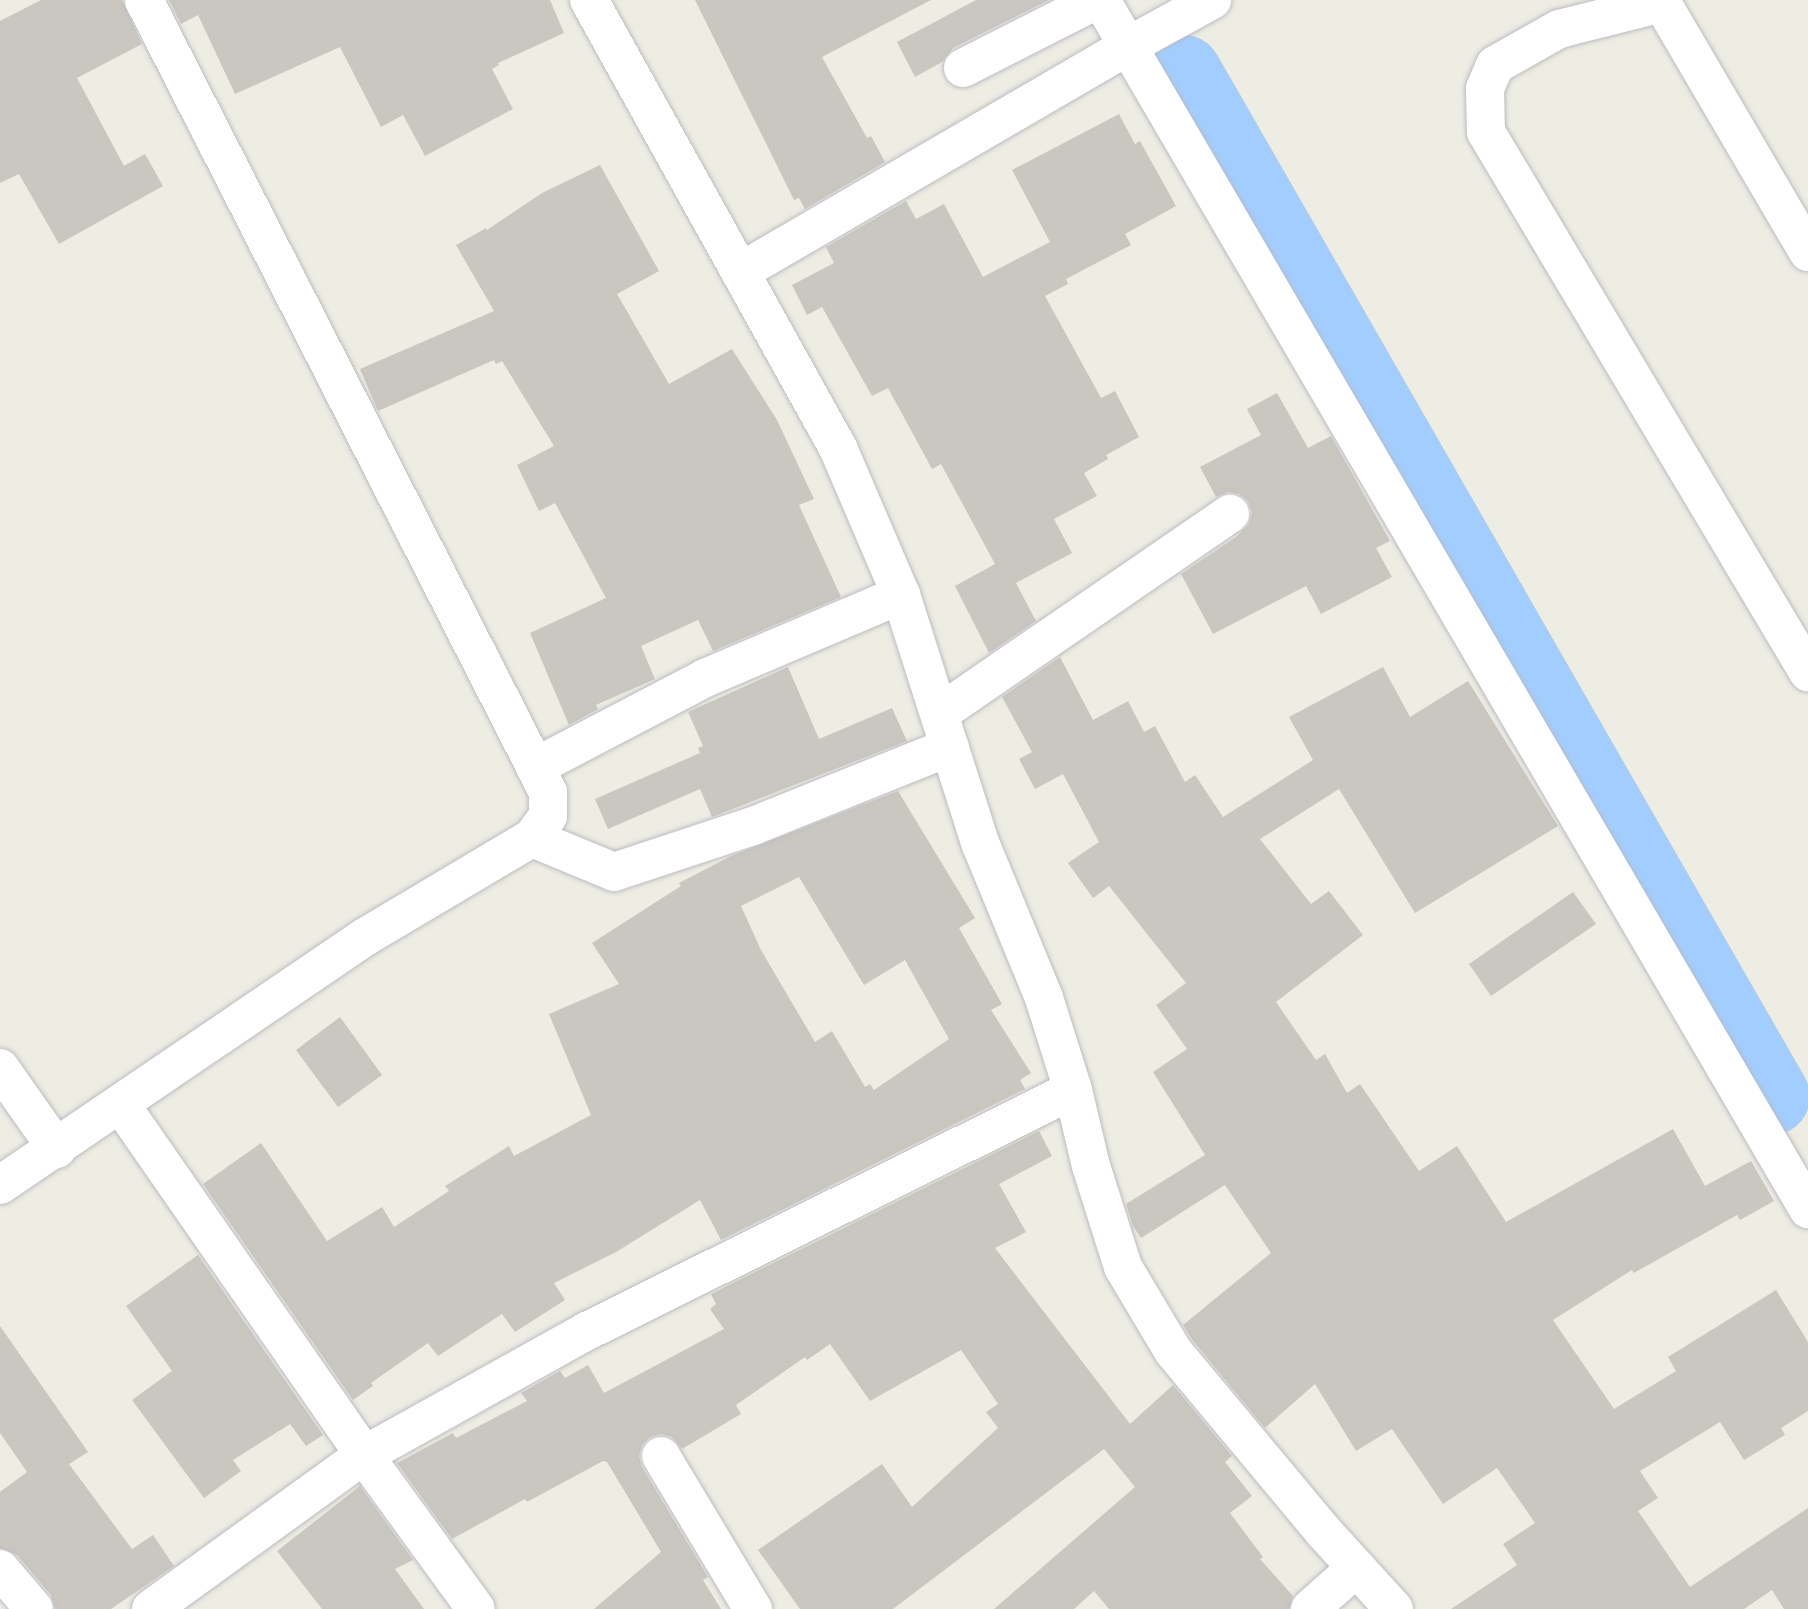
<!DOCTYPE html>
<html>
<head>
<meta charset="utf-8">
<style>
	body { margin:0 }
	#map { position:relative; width:1808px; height:1609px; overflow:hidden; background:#eeede3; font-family:Inter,sans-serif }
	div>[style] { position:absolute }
	.river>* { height:77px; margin:-38.5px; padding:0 38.5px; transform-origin:38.5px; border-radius:38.5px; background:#a2ceff }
	.building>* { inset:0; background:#c9c7c0 }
	.roads { filter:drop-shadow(0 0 2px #bbbcc2) drop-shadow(0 0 2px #bbbcc2) }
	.minor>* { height:38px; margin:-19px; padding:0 19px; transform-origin:19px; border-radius:19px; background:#fff }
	span { translate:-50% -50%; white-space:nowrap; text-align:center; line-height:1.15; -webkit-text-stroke:5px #fff; paint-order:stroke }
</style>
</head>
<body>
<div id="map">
	<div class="river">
		<i style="left:1183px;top:73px;width:1180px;rotate:60.11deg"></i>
	</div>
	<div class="building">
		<i style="clip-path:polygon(41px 0,122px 0,142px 44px,77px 78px,124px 166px,145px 154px,163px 186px,59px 244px,19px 174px,0 183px,0 21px)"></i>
		<i style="clip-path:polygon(169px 0,550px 0,564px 33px,498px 63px,499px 65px,492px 69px,513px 109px,425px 156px,403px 115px,381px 127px,340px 47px,235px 94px,198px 15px,181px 24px)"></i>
		<i style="clip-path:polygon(695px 0,931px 0,822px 57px,867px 138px,871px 136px,885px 162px,805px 209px,799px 198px,794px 200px)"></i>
		<i style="clip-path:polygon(976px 0,1049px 0,953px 48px,942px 62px,915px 77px,897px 42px)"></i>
		<i style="clip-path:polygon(1119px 114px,1135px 144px,1140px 141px,1176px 206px,1125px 234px,1131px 245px,1066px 279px,1068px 284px,1045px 296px,1101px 398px,1115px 391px,1139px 437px,1106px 455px,1108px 459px,1084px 473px,1097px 496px,1054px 519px,1072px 553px,1016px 583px,1036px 621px,989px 653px,955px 586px,995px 564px,941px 464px,932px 469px,888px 388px,872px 396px,822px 307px,807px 315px,792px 285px,834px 263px,826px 247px,906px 201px,916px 219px,944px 204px,983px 277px,1017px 259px,1050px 242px,1012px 170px)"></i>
		<i style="clip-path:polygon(600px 165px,659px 271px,617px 294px,669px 384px,732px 349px,777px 420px,814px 499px,799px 505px,841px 597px,713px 651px,698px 620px,641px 646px,655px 679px,596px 705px,598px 709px,569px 725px,530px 633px,606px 598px,555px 503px,539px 511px,517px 465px,554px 446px,502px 361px,496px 364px,494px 360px,378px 411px,360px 369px,494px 311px,456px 245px,486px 228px,487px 230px,542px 193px)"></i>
		<i style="clip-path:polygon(1277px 393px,1308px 448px,1331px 436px,1390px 541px,1376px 548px,1392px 577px,1321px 614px,1306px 586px,1213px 634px,1181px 574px,1236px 537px,1249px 524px,1252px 512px,1248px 501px,1239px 494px,1228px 492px,1216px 497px,1200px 467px,1261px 435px,1247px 409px)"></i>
		<i style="clip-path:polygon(1060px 657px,1093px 720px,1128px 701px,1144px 732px,1155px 726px,1185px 782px,1195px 775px,1223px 817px,1313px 760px,1289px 717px,1383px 667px,1410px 717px,1468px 681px,1558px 826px,1415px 913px,1339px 789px,1260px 839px,1311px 904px,1329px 891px,1363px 935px,1276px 1002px,1316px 1060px,1325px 1054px,1347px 1093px,1360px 1084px,1419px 1171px,1457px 1146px,1506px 1222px,1673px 1129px,1705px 1186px,1751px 1161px,1774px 1201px,1740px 1220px,1737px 1215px,1634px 1273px,1632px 1270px,1553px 1320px,1614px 1409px,1676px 1371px,1668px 1357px,1776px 1290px,1808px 1342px,1808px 1411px,1781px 1428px,1785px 1435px,1744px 1460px,1720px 1422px,1640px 1471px,1658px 1498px,1638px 1511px,1690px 1587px,1808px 1508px,1808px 1609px,1784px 1609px,1772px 1590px,1744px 1609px,1451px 1609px,1517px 1565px,1503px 1544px,1535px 1523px,1497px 1468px,1443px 1504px,1392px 1429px,1356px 1451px,1315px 1384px,1265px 1428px,1191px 1338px,1183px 1325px,1271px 1253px,1225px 1185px,1141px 1238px,1133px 1226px,1126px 1204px,1205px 1155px,1153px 1072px,1187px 1049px,1156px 1005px,1186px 983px,1109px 886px,1093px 898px,1068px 863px,1099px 842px,1063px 774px,1035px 789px,1019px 759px,1032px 752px,1002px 697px)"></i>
		<i style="clip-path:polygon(788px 667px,819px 739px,892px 708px,907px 741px,712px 817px,700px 789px,608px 829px,595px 799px,700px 753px,698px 748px,703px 746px,688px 712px)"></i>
		<i style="clip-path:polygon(evenodd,898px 791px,975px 918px,959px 928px,1002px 1004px,991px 1010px,1031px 1073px,1020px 1080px,1025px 1089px,721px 1240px,700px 1200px,616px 1252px,554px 1283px,565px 1300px,515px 1332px,502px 1314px,438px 1356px,428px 1343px,371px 1383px,373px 1386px,353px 1400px,203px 1184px,261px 1143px,327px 1241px,382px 1207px,394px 1227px,449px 1191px,445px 1186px,509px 1146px,514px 1156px,591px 1115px,549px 1014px,619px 984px,592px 943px,681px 886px,679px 883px,729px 857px,898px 791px,799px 877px,864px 985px,905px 960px,949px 1039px,874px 1090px,870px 1084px,865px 1087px,832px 1031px,815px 1042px,761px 950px,741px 906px,799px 877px)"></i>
		<i style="clip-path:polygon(1573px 892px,1596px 924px,1491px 996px,1469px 964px)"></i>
		<i style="clip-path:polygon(340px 1017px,382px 1075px,338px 1107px,296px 1050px)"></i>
		<i style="clip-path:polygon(1039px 1131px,1052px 1156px,999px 1184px,1026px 1232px,995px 1248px,1130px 1424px,1173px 1385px,1232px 1456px,1225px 1462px,1252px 1496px,1230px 1513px,1263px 1557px,1260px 1559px,1293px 1596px,1289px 1609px,1109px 1609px,1094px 1591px,1074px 1609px,994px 1609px,1135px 1487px,1104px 1449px,893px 1609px,800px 1609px,758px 1550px,882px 1464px,912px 1507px,998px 1428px,986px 1412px,998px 1404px,961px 1350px,870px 1401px,830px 1344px,807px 1360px,805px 1357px,736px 1405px,741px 1414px,682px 1449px,672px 1437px,661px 1434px,650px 1437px,642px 1445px,639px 1456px,642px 1467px,708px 1577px,703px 1580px,721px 1609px,594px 1609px,661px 1552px,607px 1462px,603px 1461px,527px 1502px,525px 1499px,452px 1539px,397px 1463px,453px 1433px,456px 1438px,527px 1401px,521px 1393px,560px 1371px,565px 1378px,588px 1365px,604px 1393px,724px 1329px,710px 1309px,716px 1304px,711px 1294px)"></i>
		<i style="clip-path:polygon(198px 1255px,323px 1435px,306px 1446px,290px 1424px,233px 1460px,241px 1471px,204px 1498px,132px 1400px,172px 1371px,126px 1306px)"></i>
		<i style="clip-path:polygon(0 1326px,88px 1452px,69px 1464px,132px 1549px,153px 1535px,174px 1566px,111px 1609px,55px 1609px,51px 1595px,17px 1555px,0 1548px,0 1492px,27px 1472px,0 1433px)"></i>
		<i style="clip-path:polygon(360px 1486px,413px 1560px,395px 1569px,424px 1609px,322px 1609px,277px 1551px)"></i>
	</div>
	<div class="roads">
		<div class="minor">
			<i style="left:589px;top:0;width:513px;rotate:60.93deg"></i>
			<i style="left:838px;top:448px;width:160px;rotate:66.8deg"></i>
			<i style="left:901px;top:595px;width:262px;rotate:72.3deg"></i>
			<i style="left:981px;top:845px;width:165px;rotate:67.6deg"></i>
			<i style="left:1044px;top:998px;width:96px;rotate:72.5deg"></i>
			<i style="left:1073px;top:1090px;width:78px;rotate:76.7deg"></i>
			<i style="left:1091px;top:1166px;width:106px;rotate:72.4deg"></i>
			<i style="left:1123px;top:1267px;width:98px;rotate:59.2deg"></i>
			<i style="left:1173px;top:1351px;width:233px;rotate:50.2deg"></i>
			<i style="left:1322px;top:1530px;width:107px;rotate:47.7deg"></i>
			<i style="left:1101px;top:0;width:1401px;rotate:59.68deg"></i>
			<i style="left:963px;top:68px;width:150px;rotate:-26.9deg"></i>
			<i style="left:1808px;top:252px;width:289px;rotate:-120.4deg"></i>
			<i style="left:1662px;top:3px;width:106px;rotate:165.8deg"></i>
			<i style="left:1559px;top:29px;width:73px;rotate:150.6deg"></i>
			<i style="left:1495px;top:65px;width:26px;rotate:113deg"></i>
			<i style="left:1485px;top:89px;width:43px;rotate:88.7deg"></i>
			<i style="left:1486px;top:132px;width:629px;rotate:59.19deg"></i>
			<i style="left:740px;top:272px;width:449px;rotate:-30.2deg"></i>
			<i style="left:1128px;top:46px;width:96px;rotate:-28.7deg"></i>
			<i style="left:940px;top:713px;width:352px;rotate:-34.5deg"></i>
			<i style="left:535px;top:767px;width:192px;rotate:-27.6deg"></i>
			<i style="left:705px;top:678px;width:213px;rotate:-23deg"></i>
			<i style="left:532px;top:838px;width:89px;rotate:22.5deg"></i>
			<i style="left:614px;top:872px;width:146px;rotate:-18.3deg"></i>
			<i style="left:753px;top:826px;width:212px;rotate:-21.9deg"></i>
			<i style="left:0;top:1068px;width:99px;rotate:54.9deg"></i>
			<i style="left:121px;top:1105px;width:426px;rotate:55.2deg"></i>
			<i style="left:364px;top:1455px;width:190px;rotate:54deg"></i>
			<i style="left:0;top:1185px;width:441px;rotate:-34.2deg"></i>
			<i style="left:365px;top:937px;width:194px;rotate:-30.7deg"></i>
			<i style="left:532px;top:838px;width:27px;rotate:-54deg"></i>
			<i style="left:548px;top:816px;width:24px;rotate:-90deg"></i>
			<i style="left:548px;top:792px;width:889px;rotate:-117.03deg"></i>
			<i style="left:661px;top:1456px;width:179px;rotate:59deg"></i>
			<i style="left:0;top:1569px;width:52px;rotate:49.6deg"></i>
			<i style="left:151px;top:1609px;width:263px;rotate:-35.9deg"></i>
			<i style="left:364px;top:1455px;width:255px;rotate:-29.1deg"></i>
			<i style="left:587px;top:1331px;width:542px;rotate:-26.38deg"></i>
			<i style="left:1310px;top:1609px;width:62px;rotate:-41.7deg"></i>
		</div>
	</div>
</div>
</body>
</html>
